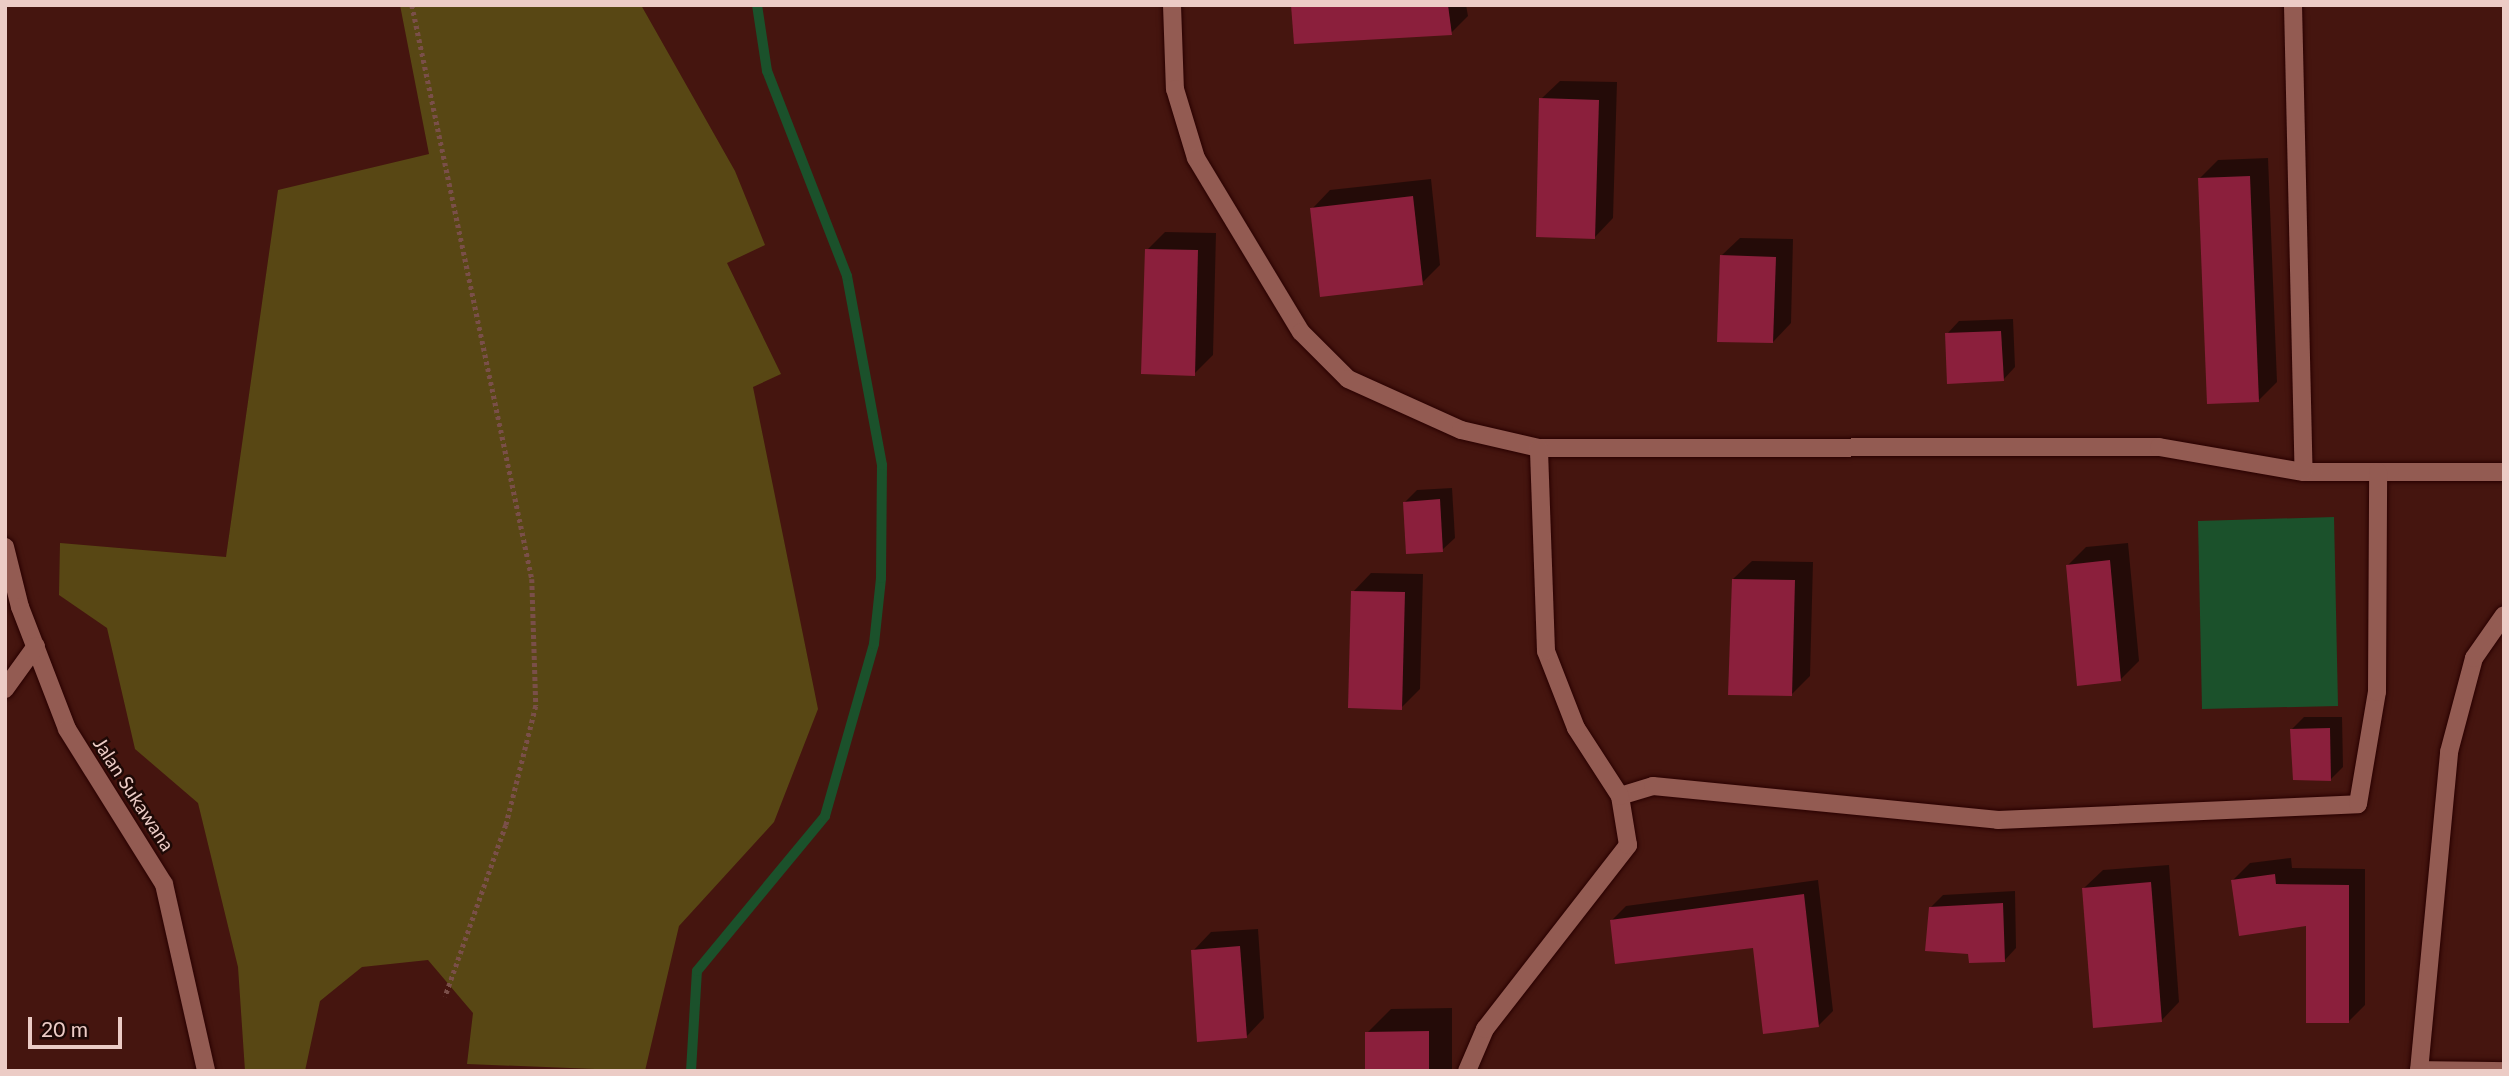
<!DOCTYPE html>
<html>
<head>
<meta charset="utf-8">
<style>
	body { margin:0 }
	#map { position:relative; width:2509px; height:1076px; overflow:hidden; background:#45150f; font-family:Lato,sans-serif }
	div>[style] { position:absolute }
	.green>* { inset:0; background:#584714 }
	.water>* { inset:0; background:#1b512b }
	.shadow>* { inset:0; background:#0007 }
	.stream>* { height:10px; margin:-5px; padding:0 5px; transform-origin:5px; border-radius:5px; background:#1b512b }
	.building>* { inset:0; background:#8b1f3c }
	.path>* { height:4.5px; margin-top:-2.25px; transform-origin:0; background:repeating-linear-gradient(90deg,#7a4f49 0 3.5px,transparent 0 7px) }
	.roads { filter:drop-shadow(0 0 2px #290000) drop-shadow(0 0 2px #290000) }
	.minor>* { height:18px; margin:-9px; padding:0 9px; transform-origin:9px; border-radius:9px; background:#935b52 }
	span { translate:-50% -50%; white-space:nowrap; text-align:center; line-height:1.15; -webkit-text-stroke:5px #1e0906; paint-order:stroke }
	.street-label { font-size:19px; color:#ecccc6 }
	.frame { position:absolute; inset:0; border:7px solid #ecccc6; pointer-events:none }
	.scale { position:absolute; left:28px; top:1017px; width:94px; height:32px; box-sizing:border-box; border:4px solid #ecccc6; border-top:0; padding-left:9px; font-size:21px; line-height:24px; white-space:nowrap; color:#ecccc6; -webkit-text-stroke:5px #1e0906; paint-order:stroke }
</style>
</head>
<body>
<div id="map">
	<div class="green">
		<i style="clip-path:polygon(400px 5px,641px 5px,735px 171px,765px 245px,727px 263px,781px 374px,753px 387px,818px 709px,774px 822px,679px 926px,645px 1071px,467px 1064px,473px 1013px,428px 960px,362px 967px,320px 1001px,305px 1071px,245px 1071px,238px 967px,198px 803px,135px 749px,107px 628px,59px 595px,60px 543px,226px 557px,278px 190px,429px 154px)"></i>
	</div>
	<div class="water">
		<i style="clip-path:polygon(2334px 517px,2338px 706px,2202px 709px,2198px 521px)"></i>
	</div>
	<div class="shadow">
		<i style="clip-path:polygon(1293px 5px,1466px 5px,1468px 16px,1451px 33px)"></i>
		<i style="clip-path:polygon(1560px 81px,1617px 82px,1613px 218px,1595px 237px,1541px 99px)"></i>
		<i style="clip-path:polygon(2268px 158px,2277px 382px,2259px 400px,2199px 179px,2218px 160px)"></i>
		<i style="clip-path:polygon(1431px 179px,1440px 265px,1422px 283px,1312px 209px,1330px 190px)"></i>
		<i style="clip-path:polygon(1165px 232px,1216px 233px,1213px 355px,1194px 374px,1147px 250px)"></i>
		<i style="clip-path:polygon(1740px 238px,1793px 239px,1791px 323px,1773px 342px,1721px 256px)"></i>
		<i style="clip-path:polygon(2013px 319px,2015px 367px,2003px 380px,1947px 334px,1959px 321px)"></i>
		<i style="clip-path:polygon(1452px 488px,1455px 538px,1442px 550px,1405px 502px,1417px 490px)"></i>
		<i style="clip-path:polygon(2128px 543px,2139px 661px,2120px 680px,2068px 565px,2086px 547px)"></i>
		<i style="clip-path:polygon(1752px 561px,1813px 562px,1810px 676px,1791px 695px,1733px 579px)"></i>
		<i style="clip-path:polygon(1371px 573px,1423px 574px,1420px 689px,1401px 708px,1353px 592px)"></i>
		<i style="clip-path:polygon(2304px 717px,2342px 717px,2343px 767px,2331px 779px,2292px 729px)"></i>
		<i style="clip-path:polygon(2291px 858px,2292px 868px,2365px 869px,2365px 1005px,2349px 1021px,2307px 924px,2233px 880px,2250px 863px)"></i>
		<i style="clip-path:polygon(2169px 865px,2179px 1002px,2161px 1021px,2084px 888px,2103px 870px)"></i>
		<i style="clip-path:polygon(1818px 880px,1833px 1011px,1818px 1026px,1755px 946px,1612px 920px,1626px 906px)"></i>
		<i style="clip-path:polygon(2015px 891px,2016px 948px,2004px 961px,1970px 953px,1930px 908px,1943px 895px)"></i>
		<i style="clip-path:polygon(1258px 929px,1264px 1018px,1246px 1037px,1193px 951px,1211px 932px)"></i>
		<i style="clip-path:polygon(1452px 1008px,1452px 1071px,1367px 1071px,1367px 1033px,1391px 1009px)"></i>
	</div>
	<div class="stream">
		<i style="left:691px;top:1071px;width:100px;rotate:-86.6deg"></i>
		<i style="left:697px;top:971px;width:201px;rotate:-50.4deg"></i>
		<i style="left:825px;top:816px;width:179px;rotate:-74.1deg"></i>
		<i style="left:874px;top:644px;width:66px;rotate:-83.9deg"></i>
		<i style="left:881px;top:578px;width:113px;rotate:-89.5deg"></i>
		<i style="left:882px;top:465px;width:192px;rotate:-100.5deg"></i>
		<i style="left:847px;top:276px;width:220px;rotate:-111.3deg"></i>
		<i style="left:767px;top:71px;width:67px;rotate:-98.6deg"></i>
	</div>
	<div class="building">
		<i style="clip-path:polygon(1291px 5px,1448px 5px,1452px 35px,1294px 44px)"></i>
		<i style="clip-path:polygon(1539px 98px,1599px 100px,1595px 239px,1536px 237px)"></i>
		<i style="clip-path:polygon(2250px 176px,2259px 402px,2207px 404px,2198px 178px)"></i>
		<i style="clip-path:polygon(1413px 196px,1423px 285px,1320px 297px,1310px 208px)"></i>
		<i style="clip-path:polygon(1145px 249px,1198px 250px,1195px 376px,1141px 374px)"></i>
		<i style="clip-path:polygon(1720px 255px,1776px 257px,1773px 343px,1717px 342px)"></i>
		<i style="clip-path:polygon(2001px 331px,2004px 381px,1947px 384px,1945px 333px)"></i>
		<i style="clip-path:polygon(1440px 499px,1443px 552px,1406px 554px,1403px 502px)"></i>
		<i style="clip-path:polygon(2110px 560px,2121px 681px,2077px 686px,2066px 565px)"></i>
		<i style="clip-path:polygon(1732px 579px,1795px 580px,1792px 696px,1728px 695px)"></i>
		<i style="clip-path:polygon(1351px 591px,1405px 592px,1402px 710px,1348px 708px)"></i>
		<i style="clip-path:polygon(2330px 728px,2331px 781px,2293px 780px,2290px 729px)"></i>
		<i style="clip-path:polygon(2275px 874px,2276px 884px,2349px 885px,2349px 1023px,2306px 1023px,2306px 926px,2239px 936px,2231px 880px)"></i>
		<i style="clip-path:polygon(2151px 882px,2162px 1022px,2093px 1028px,2082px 888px)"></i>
		<i style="clip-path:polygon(1804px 894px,1819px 1027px,1763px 1034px,1753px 948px,1615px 964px,1610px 920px)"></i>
		<i style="clip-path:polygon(2003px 903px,2005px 962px,1969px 963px,1968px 954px,1925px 951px,1929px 907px)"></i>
		<i style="clip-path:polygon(1240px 946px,1247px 1038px,1197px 1042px,1191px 950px)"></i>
		<i style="clip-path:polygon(1429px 1031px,1429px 1071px,1365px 1071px,1365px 1032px)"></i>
	</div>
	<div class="path">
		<i style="left:412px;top:5px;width:586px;rotate:78.19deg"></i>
		<i style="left:532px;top:579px;width:127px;rotate:88.2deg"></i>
		<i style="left:536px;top:706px;width:123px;rotate:104.1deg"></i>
		<i style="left:506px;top:825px;width:182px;rotate:109.5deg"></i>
	</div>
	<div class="roads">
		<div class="minor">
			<i style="left:1172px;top:5px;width:84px;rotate:88deg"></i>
			<i style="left:1175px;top:89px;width:72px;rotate:73.1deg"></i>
			<i style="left:1196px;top:158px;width:203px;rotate:58.9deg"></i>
			<i style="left:1301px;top:332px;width:66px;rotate:45deg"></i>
			<i style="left:1348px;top:379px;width:124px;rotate:24.3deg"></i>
			<i style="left:1461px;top:430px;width:80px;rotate:13deg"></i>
			<i style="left:1539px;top:448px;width:620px;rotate:-0.09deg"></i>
			<i style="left:2159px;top:447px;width:147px;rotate:9.8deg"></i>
			<i style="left:2304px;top:472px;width:200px"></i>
			<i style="left:2293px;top:5px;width:467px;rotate:88.7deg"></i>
			<i style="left:5px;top:547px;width:62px;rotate:76deg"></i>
			<i style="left:20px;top:607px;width:131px;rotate:68.9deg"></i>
			<i style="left:67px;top:729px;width:183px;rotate:58deg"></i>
			<i style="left:164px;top:884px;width:192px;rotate:77.3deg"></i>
			<i style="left:5px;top:689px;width:53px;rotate:-54.2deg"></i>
			<i style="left:1620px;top:796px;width:34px;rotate:-17deg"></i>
			<i style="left:1653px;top:786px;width:347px;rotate:5.6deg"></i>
			<i style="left:1998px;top:820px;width:360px;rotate:-2.5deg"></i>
			<i style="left:2358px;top:804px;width:114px;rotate:-80.4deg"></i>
			<i style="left:2377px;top:692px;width:220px;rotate:-89.7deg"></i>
			<i style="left:2419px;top:1070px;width:85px;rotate:0.7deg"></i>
			<i style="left:1467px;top:1071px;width:46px;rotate:-66.8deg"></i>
			<i style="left:1485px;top:1029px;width:233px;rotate:-52.1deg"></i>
			<i style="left:1628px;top:845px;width:50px;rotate:-99.3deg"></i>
			<i style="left:1620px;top:796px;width:81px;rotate:-122.9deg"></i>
			<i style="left:1576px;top:728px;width:83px;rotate:-111.3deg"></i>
			<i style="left:1546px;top:651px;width:203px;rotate:-92deg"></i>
			<i style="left:2419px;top:1071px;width:320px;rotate:-84.6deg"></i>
			<i style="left:2449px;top:752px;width:97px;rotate:-75.1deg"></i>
			<i style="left:2474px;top:658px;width:52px;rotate:-55.1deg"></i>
		</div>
	</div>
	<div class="street-label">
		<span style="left:134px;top:794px;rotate:57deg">Jalan Sukawana</span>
	</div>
	<div class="frame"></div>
	<div class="scale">20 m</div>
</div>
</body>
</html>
